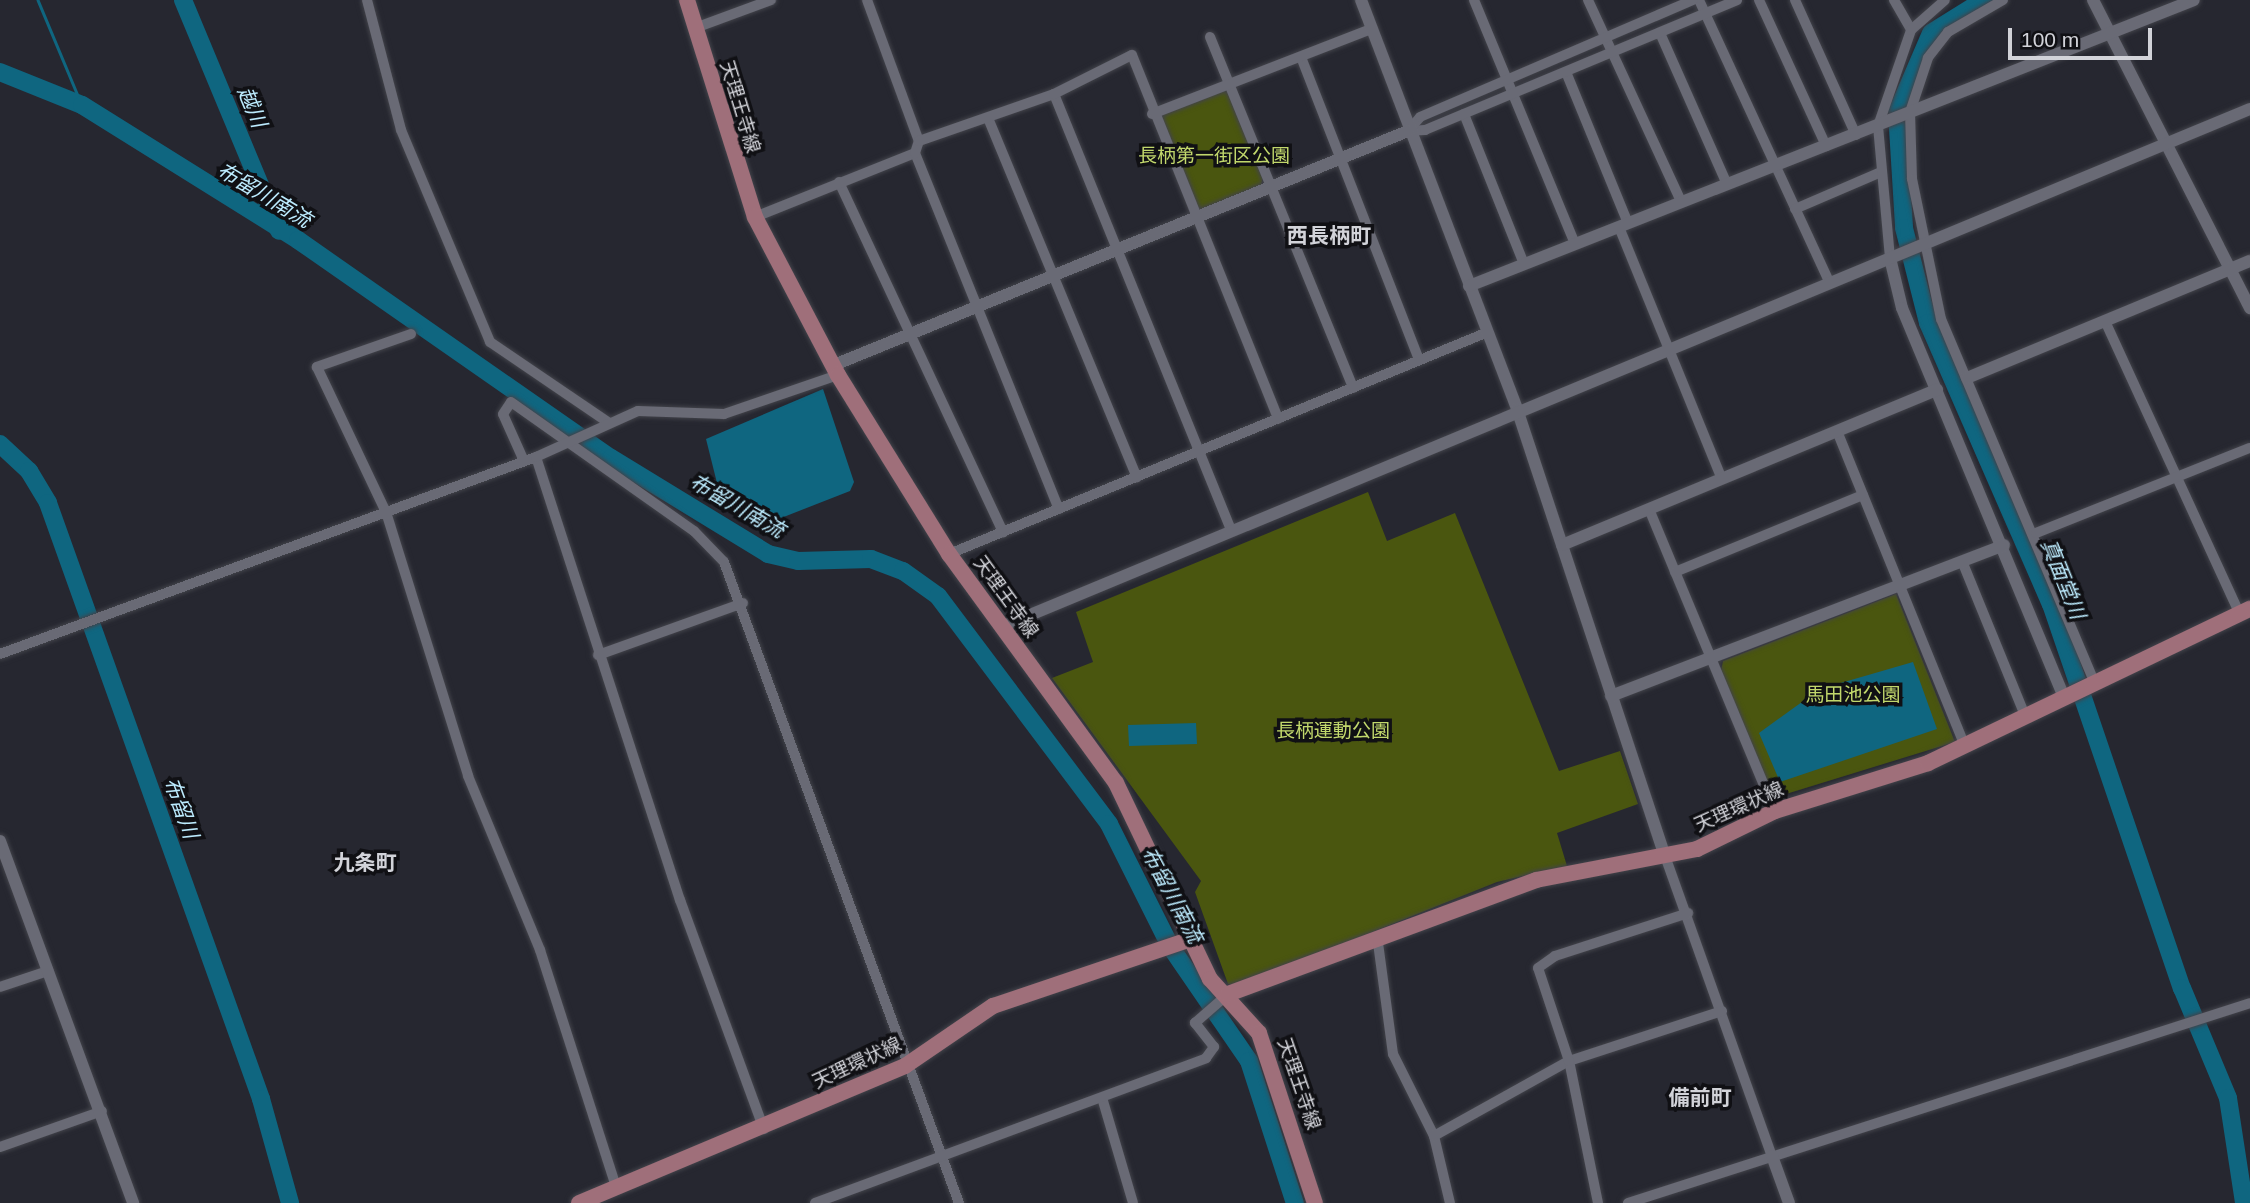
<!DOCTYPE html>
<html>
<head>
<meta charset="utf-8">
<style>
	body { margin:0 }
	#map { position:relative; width:2250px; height:1203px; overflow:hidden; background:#262730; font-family:Helvetica,"Noto Sans JP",sans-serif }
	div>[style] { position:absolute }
	.green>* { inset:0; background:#4a560f }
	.water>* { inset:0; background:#0f6680 }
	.stream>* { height:2.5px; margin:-1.25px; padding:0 1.25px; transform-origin:1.25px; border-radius:1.25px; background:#0f6680 }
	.river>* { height:18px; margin:-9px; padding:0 9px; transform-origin:9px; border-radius:9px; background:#0f6680 }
	.roads { filter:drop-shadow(0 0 2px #42434a) drop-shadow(0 0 2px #42434a) }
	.minor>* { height:10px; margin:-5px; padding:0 5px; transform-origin:5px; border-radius:5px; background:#696a75 }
	.tertiary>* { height:12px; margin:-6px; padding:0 6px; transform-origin:6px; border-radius:6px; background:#696a75 }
	.primary>* { height:16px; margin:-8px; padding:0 8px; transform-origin:8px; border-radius:8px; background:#9f6f7a }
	span { translate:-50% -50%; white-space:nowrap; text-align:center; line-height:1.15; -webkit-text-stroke:7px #101014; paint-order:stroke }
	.street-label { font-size:19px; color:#d2d3d9 }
	.park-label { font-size:19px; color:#c2d86c }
	.water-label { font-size:21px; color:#bcebfe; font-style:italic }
	.neighbourhood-label { font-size:21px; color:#d2d3d9; font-weight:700 }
	.scale { position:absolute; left:2008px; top:28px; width:144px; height:32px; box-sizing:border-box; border:4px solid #d2d3d9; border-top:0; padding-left:9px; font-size:21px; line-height:24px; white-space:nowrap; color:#d2d3d9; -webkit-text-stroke:5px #101014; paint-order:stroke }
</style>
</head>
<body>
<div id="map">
	<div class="green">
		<i style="clip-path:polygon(1222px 90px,1230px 91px,1264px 171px,1261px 186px,1194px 214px,1159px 116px)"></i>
		<i style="clip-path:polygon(1368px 492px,1387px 541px,1455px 513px,1559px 771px,1620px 751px,1638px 804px,1557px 833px,1567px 866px,1497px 882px,1240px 985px,1228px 984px,1195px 892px,1201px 881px,1052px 678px,1093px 662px,1076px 612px)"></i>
		<i style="clip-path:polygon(1896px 594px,1955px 742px,1773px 798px,1721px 671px,1723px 661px)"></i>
	</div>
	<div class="water">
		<i style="clip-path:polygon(823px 389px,854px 482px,850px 491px,758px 527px,723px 507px,706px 439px)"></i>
		<i style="clip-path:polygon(1913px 662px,1937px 729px,1780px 782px,1759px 733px,1820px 689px)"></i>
		<i style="clip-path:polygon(1196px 723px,1197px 744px,1129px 746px,1128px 725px)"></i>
	</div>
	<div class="stream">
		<i style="left:38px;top:0;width:114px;rotate:67.3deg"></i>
	</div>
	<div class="river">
		<i style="left:183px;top:0;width:250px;rotate:67.4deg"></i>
		<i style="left:1984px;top:0;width:62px;rotate:148.1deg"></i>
		<i style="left:1931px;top:33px;width:86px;rotate:113.3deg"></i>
		<i style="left:1897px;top:112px;width:116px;rotate:86.5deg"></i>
		<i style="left:1904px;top:228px;width:98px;rotate:75.8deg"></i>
		<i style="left:1928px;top:323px;width:307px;rotate:66.4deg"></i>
		<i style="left:2051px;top:604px;width:406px;rotate:71.2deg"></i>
		<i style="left:2182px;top:988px;width:119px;rotate:67.3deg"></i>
		<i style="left:2228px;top:1098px;width:106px;rotate:81.3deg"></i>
		<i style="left:0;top:72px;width:88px;rotate:21.9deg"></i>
		<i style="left:82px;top:105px;width:255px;rotate:32deg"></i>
		<i style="left:298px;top:240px;width:381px;rotate:34.9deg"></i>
		<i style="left:611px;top:458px;width:184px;rotate:31.4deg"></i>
		<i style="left:768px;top:554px;width:31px;rotate:13deg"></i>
		<i style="left:798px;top:561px;width:73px;rotate:-1.6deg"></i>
		<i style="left:871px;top:559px;width:34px;rotate:21deg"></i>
		<i style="left:903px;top:571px;width:43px;rotate:35.5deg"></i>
		<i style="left:938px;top:596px;width:285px;rotate:53.1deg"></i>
		<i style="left:1109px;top:824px;width:136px;rotate:63.4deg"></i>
		<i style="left:1170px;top:946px;width:140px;rotate:55.5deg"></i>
		<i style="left:1249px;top:1061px;width:149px;rotate:72.1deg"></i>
		<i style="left:0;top:444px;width:40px;rotate:43deg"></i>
		<i style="left:29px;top:471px;width:37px;rotate:59deg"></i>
		<i style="left:48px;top:503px;width:633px;rotate:70.33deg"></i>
		<i style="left:261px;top:1099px;width:108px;rotate:74.4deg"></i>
	</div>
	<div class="roads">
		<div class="minor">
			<i style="left:367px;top:0;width:134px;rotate:75.3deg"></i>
			<i style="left:401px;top:130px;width:230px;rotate:67.2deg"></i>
			<i style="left:490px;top:342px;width:144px;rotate:34.2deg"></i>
			<i style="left:867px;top:0;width:150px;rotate:69.8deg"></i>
			<i style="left:1474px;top:0;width:264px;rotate:67.5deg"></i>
			<i style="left:1588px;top:0;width:221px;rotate:65.2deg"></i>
			<i style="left:1699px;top:0;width:312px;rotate:65.2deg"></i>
			<i style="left:1759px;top:0;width:161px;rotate:65.3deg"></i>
			<i style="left:1795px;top:0;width:148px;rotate:65.7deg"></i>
			<i style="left:1894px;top:0;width:34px;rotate:60deg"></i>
			<i style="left:2003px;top:0;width:64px;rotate:149.8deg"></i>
			<i style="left:1948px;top:32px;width:33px;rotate:128deg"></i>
			<i style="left:1928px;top:58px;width:57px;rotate:108.4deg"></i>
			<i style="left:1910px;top:112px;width:67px;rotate:88.3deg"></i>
			<i style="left:1912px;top:179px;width:143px;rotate:78.3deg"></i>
			<i style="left:1941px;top:319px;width:395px;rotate:67.1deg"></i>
			<i style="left:695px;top:28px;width:81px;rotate:-20.2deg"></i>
			<i style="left:1660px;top:33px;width:165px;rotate:66.1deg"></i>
			<i style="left:1210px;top:37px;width:379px;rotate:67.8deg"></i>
			<i style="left:1301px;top:57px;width:325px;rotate:68.7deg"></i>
			<i style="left:1566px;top:72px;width:163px;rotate:67.7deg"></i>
			<i style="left:1054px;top:94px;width:467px;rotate:67.9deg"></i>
			<i style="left:1152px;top:114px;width:235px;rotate:-21.2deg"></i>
			<i style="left:1464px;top:114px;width:162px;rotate:68.2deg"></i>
			<i style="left:988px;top:118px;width:389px;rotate:67.5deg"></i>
			<i style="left:1408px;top:131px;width:17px;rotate:-3deg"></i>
			<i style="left:1425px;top:130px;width:338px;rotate:-22.6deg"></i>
			<i style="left:1408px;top:131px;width:18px;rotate:-49deg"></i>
			<i style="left:1420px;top:117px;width:297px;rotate:-23.2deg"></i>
			<i style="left:915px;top:153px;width:384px;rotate:68deg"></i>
			<i style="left:839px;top:182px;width:387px;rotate:64.9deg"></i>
			<i style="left:1795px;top:209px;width:94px;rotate:-23.3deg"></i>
			<i style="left:755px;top:217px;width:172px;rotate:-21.8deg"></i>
			<i style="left:915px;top:153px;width:13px;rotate:-72deg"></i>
			<i style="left:919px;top:141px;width:143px;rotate:-19.2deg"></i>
			<i style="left:1054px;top:94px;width:87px;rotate:-26.6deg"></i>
			<i style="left:1132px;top:55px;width:392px;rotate:68.1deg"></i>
			<i style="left:1619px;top:227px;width:272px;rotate:67.8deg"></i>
			<i style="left:1890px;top:258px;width:133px;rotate:-95.2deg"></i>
			<i style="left:1878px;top:126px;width:102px;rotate:-71deg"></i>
			<i style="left:1911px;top:30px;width:45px;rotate:-41.4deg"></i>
			<i style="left:2105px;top:321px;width:320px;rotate:65.3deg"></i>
			<i style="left:411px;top:334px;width:100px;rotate:160.7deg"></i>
			<i style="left:317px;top:367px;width:161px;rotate:64.6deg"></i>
			<i style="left:386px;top:512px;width:276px;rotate:72.7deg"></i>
			<i style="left:468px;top:776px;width:188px;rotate:67.5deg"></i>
			<i style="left:540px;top:950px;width:249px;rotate:72.2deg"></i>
			<i style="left:1837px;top:431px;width:338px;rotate:67.9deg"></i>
			<i style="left:536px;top:457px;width:466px;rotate:72deg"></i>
			<i style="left:680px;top:900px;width:244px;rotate:69.9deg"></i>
			<i style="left:524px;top:461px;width:51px;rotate:-114.1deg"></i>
			<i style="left:503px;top:414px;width:14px;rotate:-56deg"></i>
			<i style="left:511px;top:402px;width:224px;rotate:35.2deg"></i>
			<i style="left:694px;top:531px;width:43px;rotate:45.9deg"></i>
			<i style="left:724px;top:562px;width:683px;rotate:69.87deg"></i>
			<i style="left:1649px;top:509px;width:327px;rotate:67.4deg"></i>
			<i style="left:2036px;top:533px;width:230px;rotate:-21.7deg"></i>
			<i style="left:949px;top:554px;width:583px;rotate:-22.39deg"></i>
			<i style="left:1962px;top:561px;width:164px;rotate:67.8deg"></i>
			<i style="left:1675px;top:572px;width:203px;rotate:-22.3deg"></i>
			<i style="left:0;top:654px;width:571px;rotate:-20.18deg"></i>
			<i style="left:536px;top:457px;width:112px;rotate:-24.3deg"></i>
			<i style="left:638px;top:411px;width:86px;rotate:2deg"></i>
			<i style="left:724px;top:414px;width:120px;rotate:-18.9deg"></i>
			<i style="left:598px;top:655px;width:154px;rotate:-19.7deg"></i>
			<i style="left:1665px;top:856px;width:319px;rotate:70.4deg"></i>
			<i style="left:1378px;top:943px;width:112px;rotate:82.3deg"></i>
			<i style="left:1393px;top:1054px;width:92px;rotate:63.4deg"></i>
			<i style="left:1434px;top:1136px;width:69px;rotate:76.6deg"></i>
			<i style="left:0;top:987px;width:51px;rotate:-18.4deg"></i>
			<i style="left:1103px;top:1101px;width:106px;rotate:73.6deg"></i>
			<i style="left:1434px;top:1136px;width:154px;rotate:-29.1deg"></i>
			<i style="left:1569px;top:1061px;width:161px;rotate:-18.1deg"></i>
			<i style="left:0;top:1147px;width:108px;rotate:-19.4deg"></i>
			<i style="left:815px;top:1203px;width:417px;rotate:-20.3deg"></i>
			<i style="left:1206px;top:1058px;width:14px;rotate:-54deg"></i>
			<i style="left:1214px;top:1047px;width:31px;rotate:-128deg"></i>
			<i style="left:1195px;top:1023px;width:44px;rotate:-41.3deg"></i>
			<i style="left:1598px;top:1203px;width:145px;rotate:-101.5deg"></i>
			<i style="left:1569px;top:1061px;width:98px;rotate:-108.4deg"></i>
			<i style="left:1538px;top:968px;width:21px;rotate:-35deg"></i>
			<i style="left:1555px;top:956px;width:140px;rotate:-17.9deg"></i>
			<i style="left:1628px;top:1203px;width:653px;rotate:-17.82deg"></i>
		</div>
		<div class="tertiary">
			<i style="left:1361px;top:0;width:438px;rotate:69.1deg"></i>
			<i style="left:1517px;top:409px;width:471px;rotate:71.7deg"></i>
			<i style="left:2093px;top:0;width:346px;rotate:63deg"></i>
			<i style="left:1890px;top:258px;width:51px;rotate:76.5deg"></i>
			<i style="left:1902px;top:308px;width:421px;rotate:67.4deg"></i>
			<i style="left:1469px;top:286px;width:779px;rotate:-21.53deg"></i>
			<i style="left:834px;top:365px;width:620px;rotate:-22.18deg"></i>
			<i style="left:1967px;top:378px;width:306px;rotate:-22.5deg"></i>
			<i style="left:1562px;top:545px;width:406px;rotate:-22.5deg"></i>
			<i style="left:1001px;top:627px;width:1352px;rotate:-22.53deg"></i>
			<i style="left:1611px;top:696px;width:421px;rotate:-21deg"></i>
			<i style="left:0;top:841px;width:386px;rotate:69.8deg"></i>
			<i style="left:1772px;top:1156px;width:50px;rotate:70.1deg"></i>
		</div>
		<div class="primary">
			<i style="left:687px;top:0;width:227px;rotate:72.6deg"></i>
			<i style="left:755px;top:217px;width:178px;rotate:62.3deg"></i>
			<i style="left:838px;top:375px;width:211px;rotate:58.2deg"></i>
			<i style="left:949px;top:554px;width:283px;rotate:53.9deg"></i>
			<i style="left:1116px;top:783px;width:217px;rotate:64.4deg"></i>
			<i style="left:1210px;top:979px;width:73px;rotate:47.8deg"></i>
			<i style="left:1259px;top:1033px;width:179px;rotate:71.8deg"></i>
			<i style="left:1228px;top:994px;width:328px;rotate:-20.3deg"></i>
			<i style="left:1536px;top:880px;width:164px;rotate:-10.9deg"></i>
			<i style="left:1697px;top:849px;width:87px;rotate:-26deg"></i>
			<i style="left:1775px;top:811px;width:160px;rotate:-17.4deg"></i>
			<i style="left:1928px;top:763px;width:357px;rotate:-25.6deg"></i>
			<i style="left:579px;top:1203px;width:354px;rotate:-22.8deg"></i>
			<i style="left:905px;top:1066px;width:107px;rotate:-34.3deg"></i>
			<i style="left:993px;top:1006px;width:206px;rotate:-18.7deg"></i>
		</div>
	</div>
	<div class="street-label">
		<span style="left:740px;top:107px;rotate:73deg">天理王寺線</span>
		<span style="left:1006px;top:597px;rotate:54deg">天理王寺線</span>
		<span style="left:1739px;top:807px;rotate:-24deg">天理環状線</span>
		<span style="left:857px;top:1063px;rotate:-25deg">天理環状線</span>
		<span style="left:1299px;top:1084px;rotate:71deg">天理王寺線</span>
	</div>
	<div class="park-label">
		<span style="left:1214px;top:156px">長柄第一街区公園</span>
		<span style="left:1853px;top:695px">馬田池公園</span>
		<span style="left:1333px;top:731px">長柄運動公園</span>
	</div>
	<div class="water-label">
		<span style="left:252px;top:107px;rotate:67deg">越川</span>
		<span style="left:264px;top:195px;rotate:31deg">布留川南流</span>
		<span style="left:737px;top:506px;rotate:30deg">布留川南流</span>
		<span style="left:2063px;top:579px;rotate:68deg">真面堂川</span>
		<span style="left:181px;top:808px;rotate:70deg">布留川</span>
		<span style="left:1172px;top:895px;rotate:62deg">布留川南流</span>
	</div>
	<div class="neighbourhood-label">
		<span style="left:1329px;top:236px">西長柄町</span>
		<span style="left:365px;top:863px">九条町</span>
		<span style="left:1700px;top:1098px">備前町</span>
	</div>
	<div class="scale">100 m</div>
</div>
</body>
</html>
